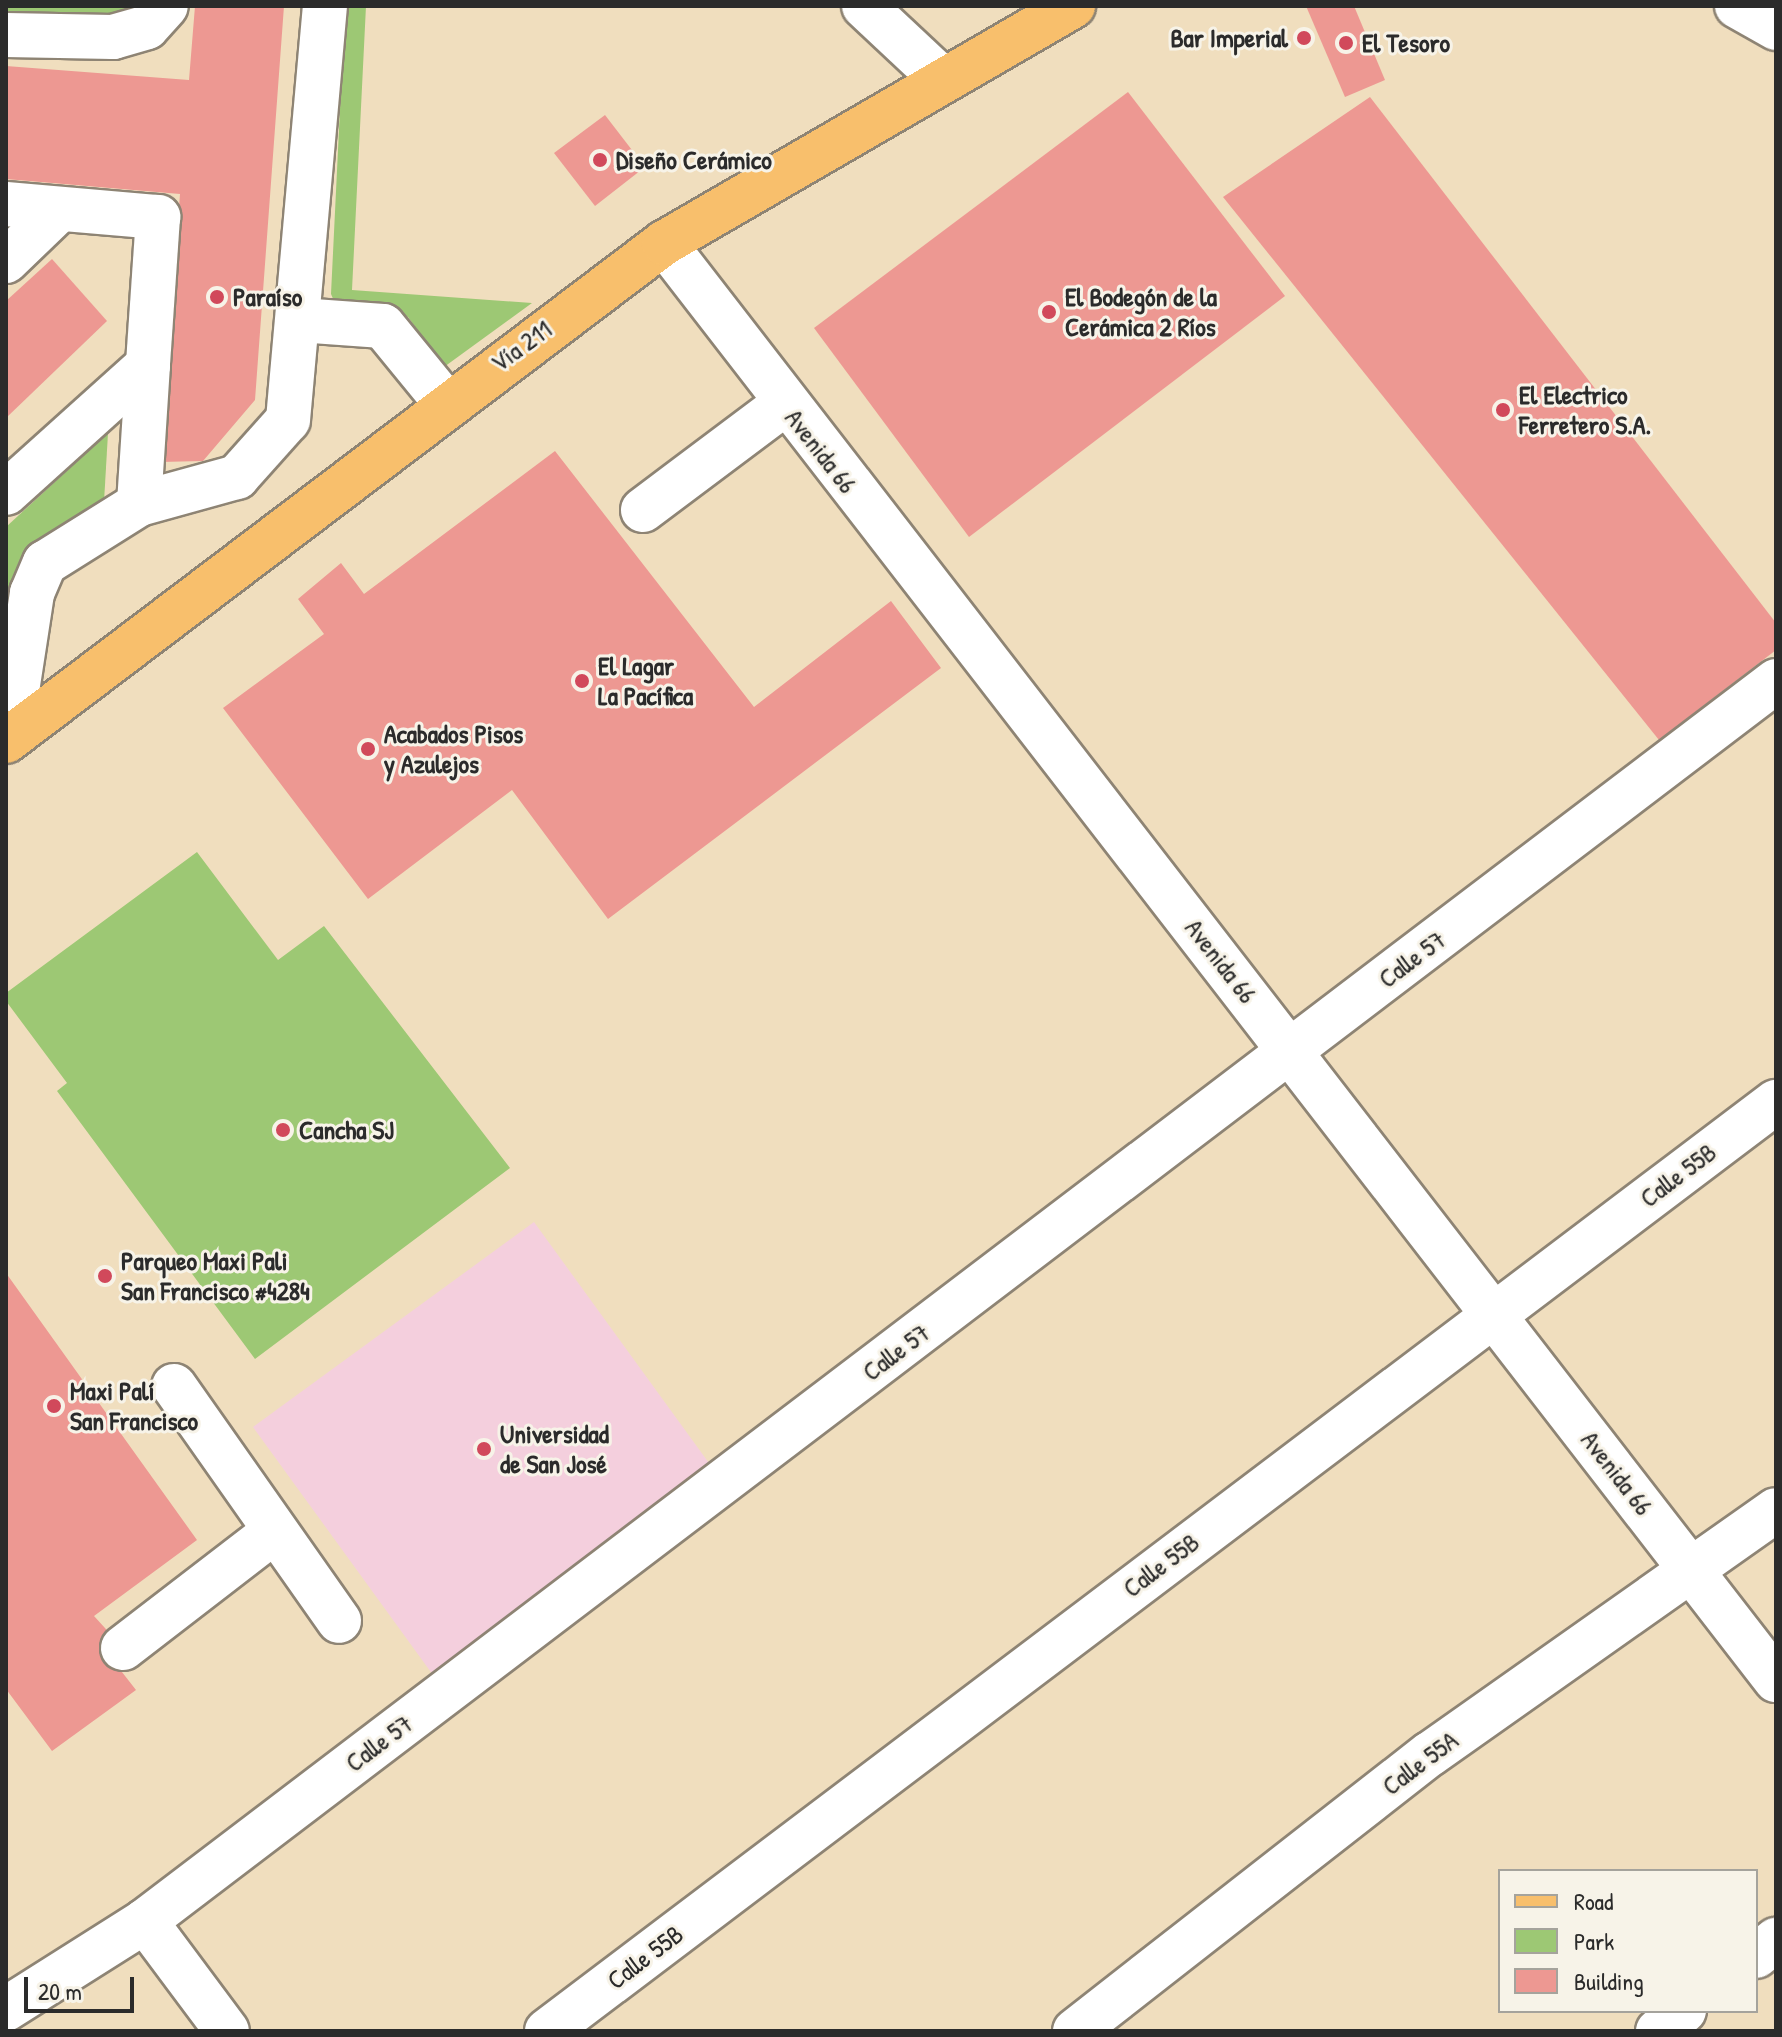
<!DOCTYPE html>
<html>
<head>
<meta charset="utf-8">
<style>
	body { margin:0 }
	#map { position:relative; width:1782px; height:2037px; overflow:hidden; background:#f0debe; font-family:"Patrick Hand",sans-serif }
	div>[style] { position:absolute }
	.built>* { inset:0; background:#f4cfdd }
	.green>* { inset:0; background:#9dc874 }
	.building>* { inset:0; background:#ed9892 }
	.roads { filter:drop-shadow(2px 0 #8e8474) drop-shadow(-2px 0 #8e8474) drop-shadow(0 2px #8e8474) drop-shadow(0 -2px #8e8474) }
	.minor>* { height:44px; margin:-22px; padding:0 22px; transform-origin:22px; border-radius:22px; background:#fff }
	.major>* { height:44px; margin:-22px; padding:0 22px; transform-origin:22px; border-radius:22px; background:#f8bf6c }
	.dots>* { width:22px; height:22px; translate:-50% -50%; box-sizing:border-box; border:4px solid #f7f3e8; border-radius:50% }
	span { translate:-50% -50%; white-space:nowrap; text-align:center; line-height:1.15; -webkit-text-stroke:6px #f7f3e8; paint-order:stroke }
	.poi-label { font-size:26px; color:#2b2b2b; font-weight:700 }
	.right { translate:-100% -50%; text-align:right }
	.left { translate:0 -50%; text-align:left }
	.street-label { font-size:26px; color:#2b2b2b }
	.frame { position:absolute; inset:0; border:8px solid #2b2b2b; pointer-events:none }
	.legend { position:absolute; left:1498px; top:1869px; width:260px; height:144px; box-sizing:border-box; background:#f7f3e8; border:2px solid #a5a39c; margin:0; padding:10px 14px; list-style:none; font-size:24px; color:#2b2b2b }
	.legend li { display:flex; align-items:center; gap:16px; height:40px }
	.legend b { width:40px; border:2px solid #a5a39c }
	.scale { position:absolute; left:24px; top:1977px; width:110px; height:36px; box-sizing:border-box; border:4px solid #2b2b2b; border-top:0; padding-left:10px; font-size:24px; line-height:28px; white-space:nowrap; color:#2b2b2b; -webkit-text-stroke:6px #f7f3e8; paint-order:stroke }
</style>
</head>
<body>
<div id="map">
	<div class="built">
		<div style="clip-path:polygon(534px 1222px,714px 1470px,433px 1675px,253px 1427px)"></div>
	</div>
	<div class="green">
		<div style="clip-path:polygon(6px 6px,142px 6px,126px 18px,6px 23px)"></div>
		<div style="clip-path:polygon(345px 6px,366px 6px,352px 290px,532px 303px,444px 367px,408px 317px,334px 301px,331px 294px)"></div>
		<div style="clip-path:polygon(108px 433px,104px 502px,6px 647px,6px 527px)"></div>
		<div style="clip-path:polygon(197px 852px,278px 960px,324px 926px,510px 1168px,255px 1359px,57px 1091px,67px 1083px,6px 1001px,6px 993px)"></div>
	</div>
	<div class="building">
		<div style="clip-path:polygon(195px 6px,284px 6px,255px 400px,203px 461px,160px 462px,180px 194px,6px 179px,6px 66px,189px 80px)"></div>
		<div style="clip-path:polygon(1306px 6px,1354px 6px,1385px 80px,1345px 97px)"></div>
		<div style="clip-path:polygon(1128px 92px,1285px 296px,969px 537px,814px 328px)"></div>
		<div style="clip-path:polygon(1370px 97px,1776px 623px,1776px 650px,1659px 740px,1223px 197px)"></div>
		<div style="clip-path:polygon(605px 115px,645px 167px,595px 206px,554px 153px)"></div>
		<div style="clip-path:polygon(52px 259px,107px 321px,6px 418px,6px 301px)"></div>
		<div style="clip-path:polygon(555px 451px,754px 707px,891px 601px,941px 668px,608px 919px,512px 790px,368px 899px,223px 708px,324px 634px,298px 599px,341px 563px,364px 594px)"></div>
		<div style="clip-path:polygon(6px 1273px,197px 1540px,94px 1616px,115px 1639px,104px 1649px,136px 1690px,52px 1751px,6px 1689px)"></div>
	</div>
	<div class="roads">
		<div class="minor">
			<div style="left:864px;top:6px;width:108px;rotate:43.1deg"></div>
			<div style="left:1737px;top:6px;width:45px;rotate:29.4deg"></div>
			<div style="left:6px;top:35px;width:107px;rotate:1.1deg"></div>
			<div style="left:113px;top:37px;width:35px;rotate:-16deg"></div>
			<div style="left:147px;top:27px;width:28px;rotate:-48deg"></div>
			<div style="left:6px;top:204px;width:153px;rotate:4.9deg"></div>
			<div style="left:158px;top:217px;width:148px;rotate:93.9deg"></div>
			<div style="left:148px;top:365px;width:191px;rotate:138deg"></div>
			<div style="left:664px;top:243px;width:1817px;rotate:52.27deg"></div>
			<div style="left:6px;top:261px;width:75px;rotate:-43.9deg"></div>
			<div style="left:299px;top:320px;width:84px;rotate:4.1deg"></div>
			<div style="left:383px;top:326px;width:98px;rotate:50.8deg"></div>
			<div style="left:139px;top:504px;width:139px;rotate:-86.3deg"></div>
			<div style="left:643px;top:510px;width:176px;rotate:-36.9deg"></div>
			<div style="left:10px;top:737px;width:146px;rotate:-81.3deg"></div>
			<div style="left:32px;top:593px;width:33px;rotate:-67deg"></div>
			<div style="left:45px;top:563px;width:111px;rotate:-32.1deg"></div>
			<div style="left:139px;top:504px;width:102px;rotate:-15.4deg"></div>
			<div style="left:237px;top:477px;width:76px;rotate:-48.2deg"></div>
			<div style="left:288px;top:420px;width:416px;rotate:-84.9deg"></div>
			<div style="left:174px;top:1386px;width:287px;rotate:54.9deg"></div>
			<div style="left:123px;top:1648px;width:187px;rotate:-37.6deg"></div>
			<div style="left:145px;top:1921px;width:137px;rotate:53.3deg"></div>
			<div style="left:1756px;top:1956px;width:26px;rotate:-39deg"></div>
			<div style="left:6px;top:2009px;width:165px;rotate:-32.3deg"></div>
			<div style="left:145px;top:1921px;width:2049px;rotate:-37.24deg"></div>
			<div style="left:547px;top:2031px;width:1541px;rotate:-37.09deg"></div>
			<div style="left:1075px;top:2031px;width:450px;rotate:-38deg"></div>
			<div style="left:1430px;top:1754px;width:423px;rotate:-35.2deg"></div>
			<div style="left:1658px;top:2031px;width:33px;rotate:-38deg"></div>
		</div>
		<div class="major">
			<div style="left:6px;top:741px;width:825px;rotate:-37.12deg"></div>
			<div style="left:664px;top:243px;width:473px;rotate:-30.1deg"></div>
		</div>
	</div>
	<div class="dots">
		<div style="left:1304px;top:38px;background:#d1495b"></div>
		<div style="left:1346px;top:43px;background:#d1495b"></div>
		<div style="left:600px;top:160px;background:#d1495b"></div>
		<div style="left:217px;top:297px;background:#d1495b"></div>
		<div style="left:1049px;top:312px;background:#d1495b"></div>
		<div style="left:1503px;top:410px;background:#d1495b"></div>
		<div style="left:582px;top:681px;background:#d1495b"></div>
		<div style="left:368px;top:749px;background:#d1495b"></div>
		<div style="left:283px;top:1130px;background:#d1495b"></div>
		<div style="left:105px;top:1276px;background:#d1495b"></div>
		<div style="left:54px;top:1406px;background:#d1495b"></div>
		<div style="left:484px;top:1449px;background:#d1495b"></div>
	</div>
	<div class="poi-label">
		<span class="right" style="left:1288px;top:38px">Bar Imperial</span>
		<span class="left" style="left:1362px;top:43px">El Tesoro</span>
		<span class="left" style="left:616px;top:160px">Diseño Cerámico</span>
		<span class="left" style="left:233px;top:297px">Paraíso</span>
		<span class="left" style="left:1065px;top:312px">El Bodegón de la<br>Cerámica 2 Ríos</span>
		<span class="left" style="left:1519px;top:410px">El Electrico<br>Ferretero S.A.</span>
		<span class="left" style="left:598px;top:681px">El Lagar<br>La Pacífica</span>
		<span class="left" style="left:384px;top:749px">Acabados Pisos<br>y Azulejos</span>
		<span class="left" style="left:299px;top:1130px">Cancha SJ</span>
		<span class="left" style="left:121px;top:1276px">Parqueo Maxi Pali<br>San Francisco #4284</span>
		<span class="left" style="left:70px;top:1406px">Maxi Palí<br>San Francisco</span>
		<span class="left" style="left:500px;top:1449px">Universidad<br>de San José</span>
	</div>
	<div class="street-label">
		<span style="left:521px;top:346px;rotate:-36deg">Vía 211</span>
		<span style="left:821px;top:451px;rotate:52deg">Avenida 66</span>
		<span style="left:1412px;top:959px;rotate:-37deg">Calle 57</span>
		<span style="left:1221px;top:961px;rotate:52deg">Avenida 66</span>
		<span style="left:1678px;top:1175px;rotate:-37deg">Calle 55B</span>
		<span style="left:896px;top:1352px;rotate:-37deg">Calle 57</span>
		<span style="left:1617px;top:1473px;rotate:52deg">Avenida 66</span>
		<span style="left:1161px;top:1565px;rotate:-37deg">Calle 55B</span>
		<span style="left:379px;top:1743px;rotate:-37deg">Calle 57</span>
		<span style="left:1420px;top:1763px;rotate:-37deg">Calle 55A</span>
		<span style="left:645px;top:1957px;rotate:-37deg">Calle 55B</span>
	</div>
	<div class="frame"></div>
	<ul class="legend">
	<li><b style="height:10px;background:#f8bf6c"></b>Road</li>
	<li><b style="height:22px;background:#9dc874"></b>Park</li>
	<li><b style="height:22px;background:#ed9892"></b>Building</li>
	</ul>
	<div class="scale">20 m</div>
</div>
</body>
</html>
